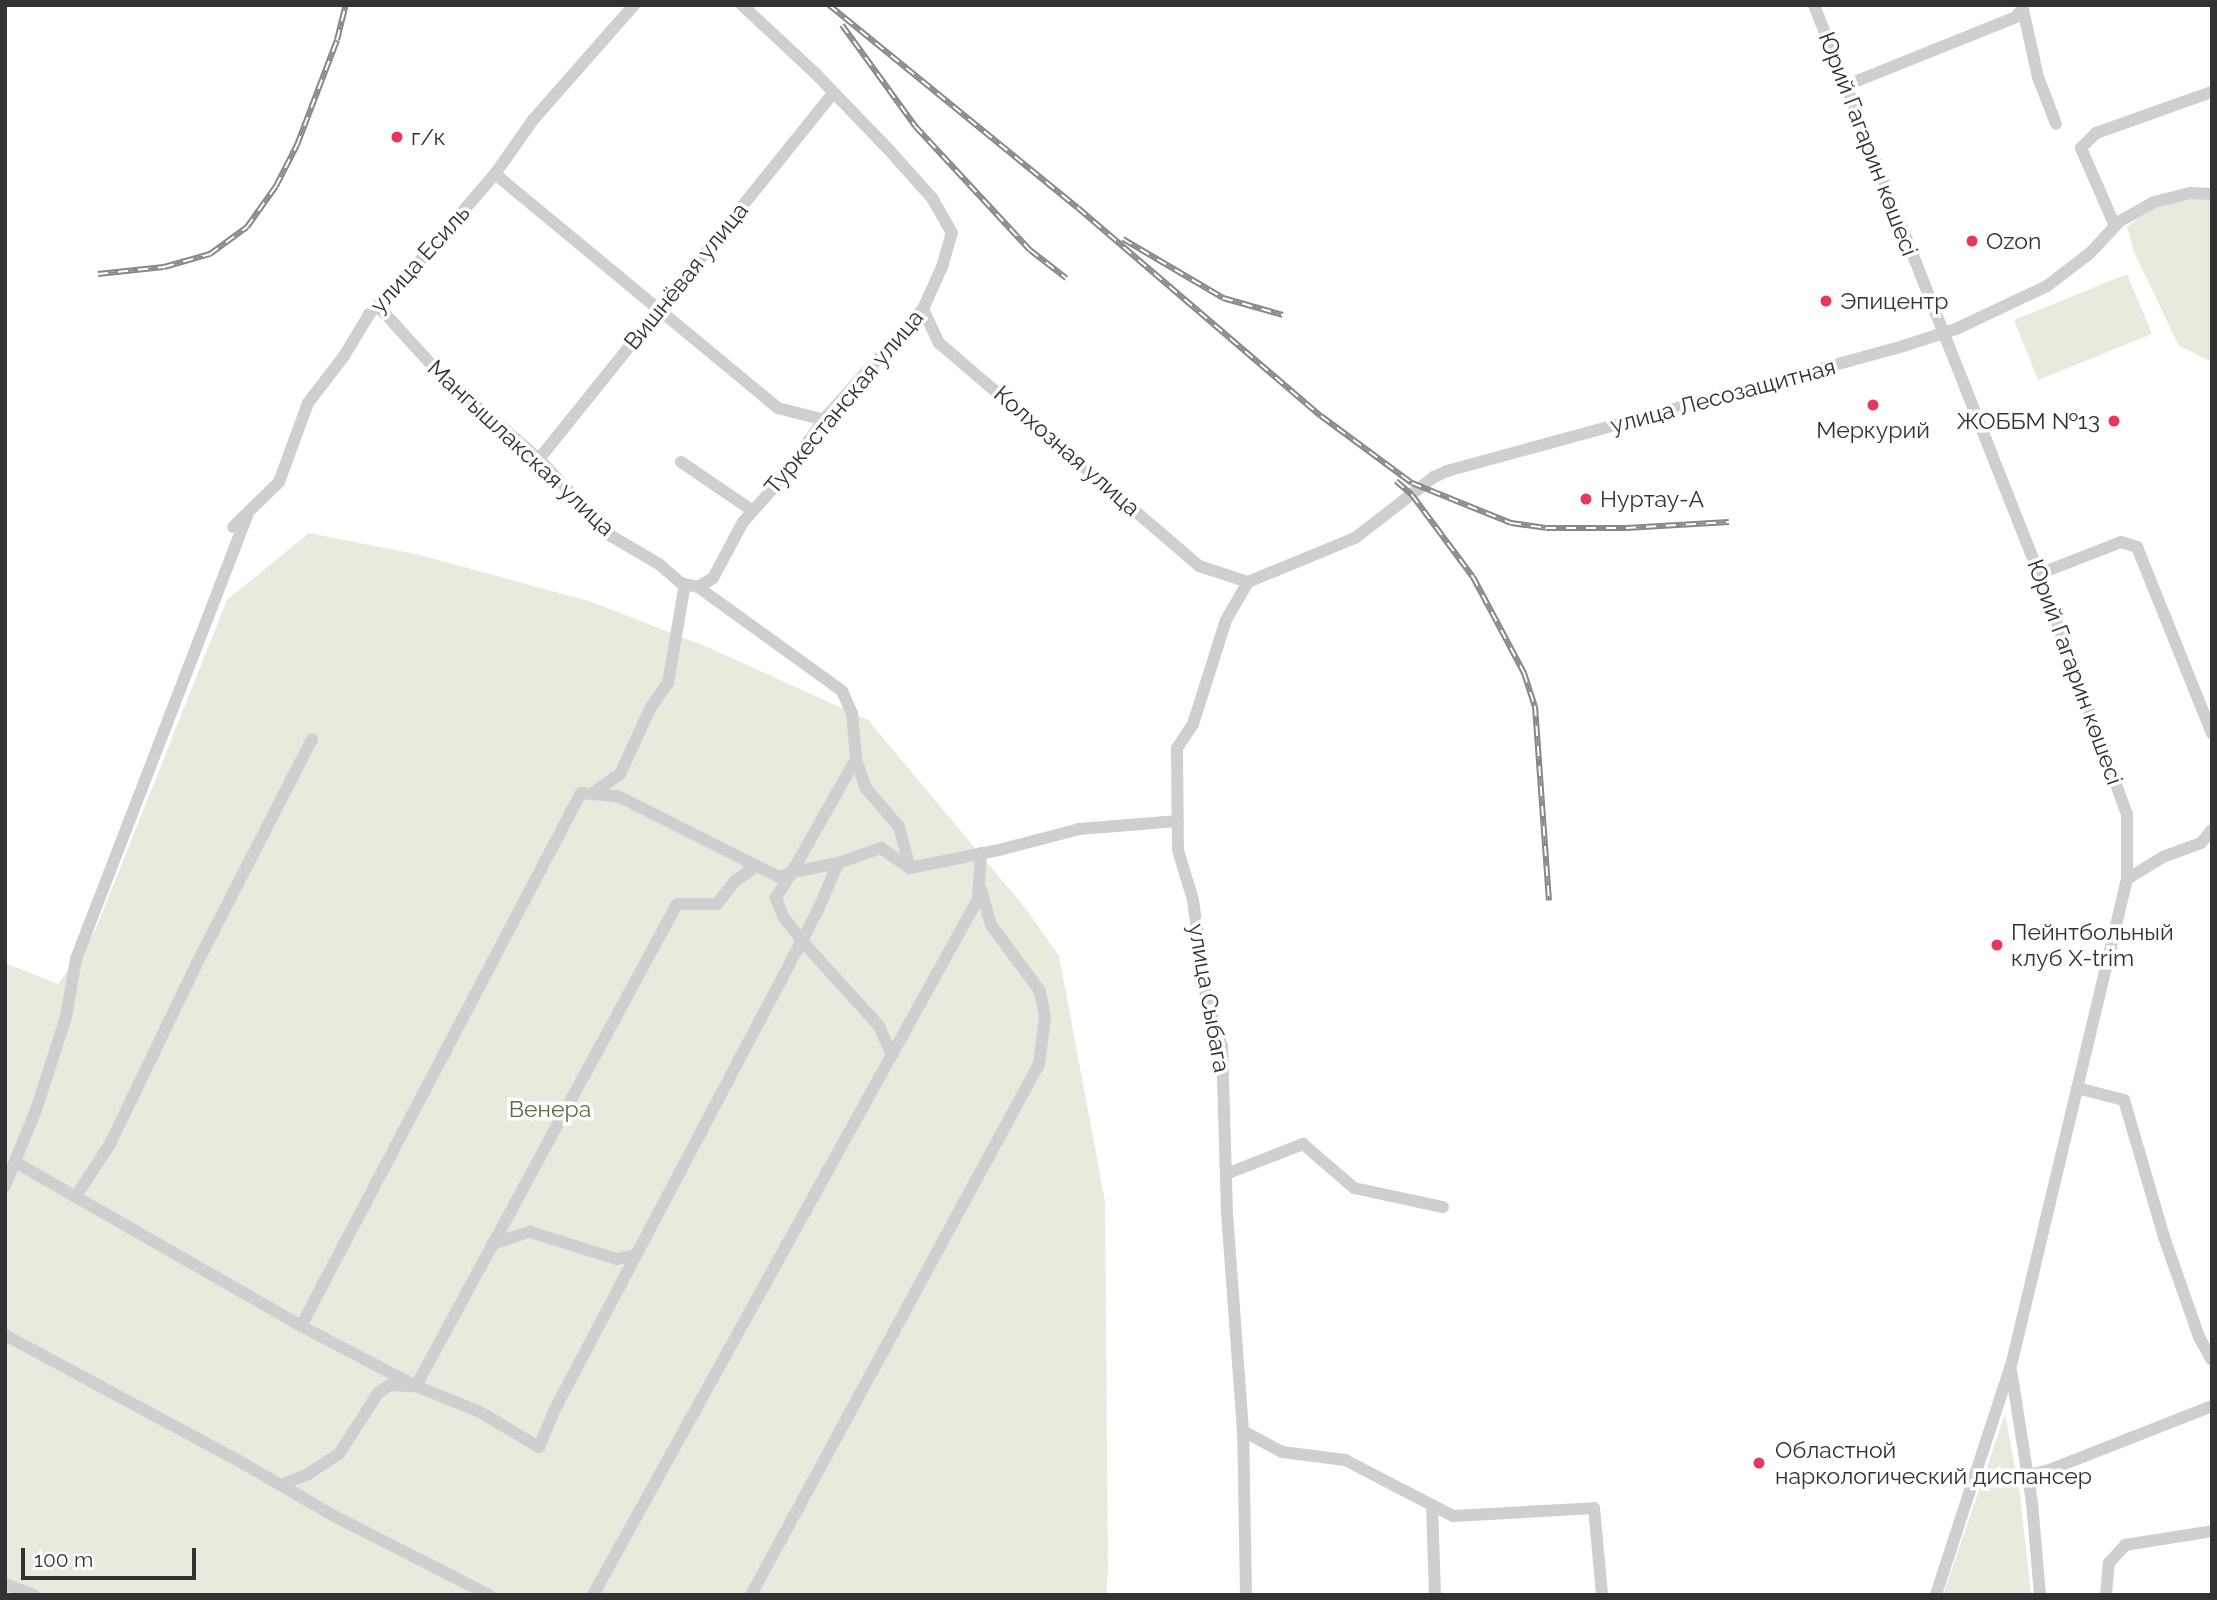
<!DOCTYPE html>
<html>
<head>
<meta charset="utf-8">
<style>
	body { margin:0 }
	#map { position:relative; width:2217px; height:1600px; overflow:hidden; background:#fff; font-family:Raleway,sans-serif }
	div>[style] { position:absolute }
	.green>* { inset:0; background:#e7ebde }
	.minor>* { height:12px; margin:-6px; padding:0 6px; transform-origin:6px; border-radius:6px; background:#cfcfcf }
	.rail>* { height:6px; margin-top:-3px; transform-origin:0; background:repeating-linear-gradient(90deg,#fff 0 10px,#878787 0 20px); box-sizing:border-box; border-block:2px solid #878787 }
	.dots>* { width:19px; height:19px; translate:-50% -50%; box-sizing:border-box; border:4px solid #fff; border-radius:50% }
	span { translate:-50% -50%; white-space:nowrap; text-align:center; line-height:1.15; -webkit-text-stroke:7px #fff; paint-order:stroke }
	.poi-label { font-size:23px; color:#323232 }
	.left { translate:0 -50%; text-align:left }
	.right { translate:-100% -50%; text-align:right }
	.street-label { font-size:23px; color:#323232 }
	.park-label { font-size:23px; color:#5c6f3e }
	.frame { position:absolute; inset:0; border:7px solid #323232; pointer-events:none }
	.scale { position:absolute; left:21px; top:1548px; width:175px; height:32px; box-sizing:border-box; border:4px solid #323232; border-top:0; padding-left:9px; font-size:21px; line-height:24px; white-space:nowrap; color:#323232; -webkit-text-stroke:5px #fff; paint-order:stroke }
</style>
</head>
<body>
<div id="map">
	<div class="green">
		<div style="clip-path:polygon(2187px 199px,2212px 199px,2212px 362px,2179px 346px,2134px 252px,2127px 227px,2148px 210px)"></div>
		<div style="clip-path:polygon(2127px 274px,2152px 334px,2038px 380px,2014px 320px)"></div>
		<div style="clip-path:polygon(309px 533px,420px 555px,592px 602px,712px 649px,868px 720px,1026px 909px,1059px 956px,1105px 1201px,1108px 1569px,1106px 1595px,5px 1595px,5px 963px,58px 984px,95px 931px,227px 600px)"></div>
		<div style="clip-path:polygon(2005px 1414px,2020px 1494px,2031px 1595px,1943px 1595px)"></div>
	</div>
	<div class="minor">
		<div style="left:1814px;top:5px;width:612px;rotate:68.42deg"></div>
		<div style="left:2039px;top:574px;width:256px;rotate:69.9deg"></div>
		<div style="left:2127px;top:814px;width:65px;rotate:90deg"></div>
		<div style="left:2127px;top:879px;width:500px;rotate:103.4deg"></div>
		<div style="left:2011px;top:1365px;width:242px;rotate:108.1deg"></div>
		<div style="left:2022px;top:5px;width:74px;rotate:77.5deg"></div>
		<div style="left:2038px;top:77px;width:50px;rotate:69deg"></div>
		<div style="left:1847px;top:85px;width:182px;rotate:-21.9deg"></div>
		<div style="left:2016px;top:17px;width:11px;rotate:-52deg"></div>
		<div style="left:495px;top:174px;width:367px;rotate:39.6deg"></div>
		<div style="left:778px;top:408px;width:49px;rotate:14.3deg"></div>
		<div style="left:2115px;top:226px;width:85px;rotate:-113.6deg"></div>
		<div style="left:2081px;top:148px;width:21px;rotate:-45deg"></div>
		<div style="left:2096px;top:133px;width:123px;rotate:-19.5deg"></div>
		<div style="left:378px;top:306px;width:93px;rotate:47.6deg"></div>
		<div style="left:441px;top:375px;width:129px;rotate:40.6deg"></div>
		<div style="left:539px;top:459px;width:105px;rotate:46.9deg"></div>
		<div style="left:611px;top:536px;width:56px;rotate:30.3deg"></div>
		<div style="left:659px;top:564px;width:29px;rotate:41deg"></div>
		<div style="left:681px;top:583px;width:17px;rotate:13deg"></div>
		<div style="left:698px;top:587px;width:17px;rotate:-31deg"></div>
		<div style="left:713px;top:578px;width:64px;rotate:-61.8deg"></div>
		<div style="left:743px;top:522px;width:51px;rotate:-48.2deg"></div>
		<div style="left:777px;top:484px;width:83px;rotate:-53.8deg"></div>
		<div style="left:826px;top:417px;width:145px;rotate:-48.1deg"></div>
		<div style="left:923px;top:309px;width:46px;rotate:-65.7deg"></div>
		<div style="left:942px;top:267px;width:35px;rotate:-74deg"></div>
		<div style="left:952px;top:233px;width:40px;rotate:-119.7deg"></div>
		<div style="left:932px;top:198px;width:63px;rotate:-131.8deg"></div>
		<div style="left:890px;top:151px;width:107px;rotate:-133.9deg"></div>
		<div style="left:816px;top:74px;width:101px;rotate:-137deg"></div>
		<div style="left:923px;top:309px;width:38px;rotate:65deg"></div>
		<div style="left:939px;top:343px;width:343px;rotate:40.6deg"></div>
		<div style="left:1199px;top:566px;width:52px;rotate:18.1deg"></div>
		<div style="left:1248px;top:582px;width:116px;rotate:-22.4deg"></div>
		<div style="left:1355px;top:538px;width:100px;rotate:-37.7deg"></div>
		<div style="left:1434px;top:477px;width:14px;rotate:-25deg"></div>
		<div style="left:1447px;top:471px;width:463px;rotate:-15.3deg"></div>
		<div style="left:1894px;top:349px;width:65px;rotate:-17.9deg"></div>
		<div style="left:1956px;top:329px;width:101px;rotate:-25.3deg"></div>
		<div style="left:2047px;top:286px;width:54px;rotate:-37.5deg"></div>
		<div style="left:2090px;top:253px;width:44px;rotate:-46.8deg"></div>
		<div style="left:2120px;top:221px;width:39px;rotate:-29deg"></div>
		<div style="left:2154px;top:202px;width:38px;rotate:-14deg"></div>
		<div style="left:2191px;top:193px;width:21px;rotate:3deg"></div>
		<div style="left:539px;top:459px;width:469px;rotate:-51.2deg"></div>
		<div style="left:681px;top:462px;width:87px;rotate:34.2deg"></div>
		<div style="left:233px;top:527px;width:64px;rotate:-44.4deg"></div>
		<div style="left:279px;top:482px;width:84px;rotate:-69.8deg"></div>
		<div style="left:308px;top:403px;width:59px;rotate:-52.5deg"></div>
		<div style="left:344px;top:356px;width:50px;rotate:-58.8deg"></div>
		<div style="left:370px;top:313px;width:35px;rotate:-43deg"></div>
		<div style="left:396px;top:289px;width:152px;rotate:-49.3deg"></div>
		<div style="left:495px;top:174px;width:66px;rotate:-54.9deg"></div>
		<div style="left:533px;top:120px;width:153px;rotate:-48.7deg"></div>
		<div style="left:2039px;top:574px;width:88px;rotate:-21.3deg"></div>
		<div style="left:2121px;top:542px;width:17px;rotate:17deg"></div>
		<div style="left:2137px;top:547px;width:201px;rotate:68.1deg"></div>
		<div style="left:698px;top:587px;width:178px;rotate:35.8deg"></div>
		<div style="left:842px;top:691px;width:24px;rotate:66deg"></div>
		<div style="left:852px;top:713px;width:46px;rotate:85deg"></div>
		<div style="left:856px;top:759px;width:29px;rotate:72deg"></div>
		<div style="left:865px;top:787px;width:52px;rotate:49.6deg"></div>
		<div style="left:899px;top:827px;width:42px;rotate:75deg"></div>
		<div style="left:594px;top:792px;width:32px;rotate:-35deg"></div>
		<div style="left:620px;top:774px;width:74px;rotate:-65.2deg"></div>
		<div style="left:651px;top:707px;width:29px;rotate:-55deg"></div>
		<div style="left:668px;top:683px;width:100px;rotate:-80.3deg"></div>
		<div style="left:838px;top:863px;width:47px;rotate:168.9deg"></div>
		<div style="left:792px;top:872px;width:31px;rotate:122deg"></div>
		<div style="left:776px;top:898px;width:19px;rotate:69deg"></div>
		<div style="left:783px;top:916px;width:31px;rotate:53deg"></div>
		<div style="left:802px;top:941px;width:115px;rotate:47.8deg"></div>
		<div style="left:879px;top:1026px;width:32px;rotate:66deg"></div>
		<div style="left:2127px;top:879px;width:42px;rotate:-31.4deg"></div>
		<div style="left:2163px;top:857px;width:40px;rotate:-20.2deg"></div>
		<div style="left:2201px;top:843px;width:17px;rotate:-50deg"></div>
		<div style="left:2077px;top:1088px;width:49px;rotate:14.3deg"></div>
		<div style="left:2124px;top:1100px;width:143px;rotate:73.7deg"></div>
		<div style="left:2164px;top:1237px;width:106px;rotate:70.7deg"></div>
		<div style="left:2199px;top:1337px;width:26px;rotate:61deg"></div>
		<div style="left:15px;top:1162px;width:330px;rotate:29.8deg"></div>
		<div style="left:301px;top:1326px;width:130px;rotate:27.6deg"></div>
		<div style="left:416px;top:1386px;width:69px;rotate:22.1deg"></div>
		<div style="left:480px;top:1412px;width:69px;rotate:30.7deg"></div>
		<div style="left:539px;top:1447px;width:41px;rotate:-67.2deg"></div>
		<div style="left:555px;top:1409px;width:564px;rotate:-62.21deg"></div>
		<div style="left:818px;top:910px;width:51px;rotate:-66.9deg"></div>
		<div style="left:838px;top:863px;width:46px;rotate:-19.2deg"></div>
		<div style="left:881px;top:848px;width:35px;rotate:35deg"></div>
		<div style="left:910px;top:868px;width:95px;rotate:-11.5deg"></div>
		<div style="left:1003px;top:849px;width:79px;rotate:-14.7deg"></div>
		<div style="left:1079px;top:829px;width:99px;rotate:-4.6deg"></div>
		<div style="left:1226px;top:1174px;width:83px;rotate:-21.3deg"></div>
		<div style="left:1303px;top:1144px;width:67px;rotate:40.8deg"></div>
		<div style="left:1354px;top:1188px;width:91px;rotate:12.1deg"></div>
		<div style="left:5px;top:1186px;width:82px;rotate:-67.8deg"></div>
		<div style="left:36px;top:1110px;width:98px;rotate:-72.1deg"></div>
		<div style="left:66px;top:1017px;width:59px;rotate:-80.2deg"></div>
		<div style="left:76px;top:959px;width:477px;rotate:-68.9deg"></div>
		<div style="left:76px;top:1196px;width:62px;rotate:-56.8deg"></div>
		<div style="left:110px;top:1144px;width:196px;rotate:-64.3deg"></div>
		<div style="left:195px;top:967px;width:256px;rotate:-62.8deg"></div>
		<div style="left:492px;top:1244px;width:40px;rotate:-18deg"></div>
		<div style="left:530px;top:1232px;width:91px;rotate:17.2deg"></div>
		<div style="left:617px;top:1259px;width:19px;rotate:-12deg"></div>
		<div style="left:301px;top:1326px;width:602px;rotate:-62.29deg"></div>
		<div style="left:581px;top:793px;width:37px;rotate:5deg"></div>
		<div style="left:618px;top:796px;width:180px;rotate:26.7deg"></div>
		<div style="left:779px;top:877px;width:14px;rotate:-21deg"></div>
		<div style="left:792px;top:872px;width:130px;rotate:-60.5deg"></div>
		<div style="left:5px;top:1335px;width:266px;rotate:28.3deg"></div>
		<div style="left:239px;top:1461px;width:112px;rotate:30deg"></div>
		<div style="left:336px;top:1517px;width:172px;rotate:27deg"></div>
		<div style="left:2011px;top:1370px;width:135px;rotate:81deg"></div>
		<div style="left:2032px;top:1503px;width:92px;rotate:85deg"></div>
		<div style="left:416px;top:1386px;width:548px;rotate:-61.56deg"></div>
		<div style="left:677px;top:904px;width:40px"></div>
		<div style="left:717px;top:904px;width:29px;rotate:-52deg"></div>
		<div style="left:735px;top:881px;width:24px;rotate:-35deg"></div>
		<div style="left:1243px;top:1431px;width:44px;rotate:28.3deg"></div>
		<div style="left:1282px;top:1452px;width:64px;rotate:7.2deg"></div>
		<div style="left:1345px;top:1460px;width:122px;rotate:27.4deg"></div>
		<div style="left:1453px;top:1516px;width:141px;rotate:-3.2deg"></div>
		<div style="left:1594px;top:1508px;width:87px;rotate:84.7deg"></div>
		<div style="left:2028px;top:1475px;width:22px;rotate:-13deg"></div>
		<div style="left:2049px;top:1470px;width:175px;rotate:-21.4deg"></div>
		<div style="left:280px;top:1485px;width:30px;rotate:-21deg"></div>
		<div style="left:308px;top:1474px;width:37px;rotate:-33deg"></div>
		<div style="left:339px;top:1454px;width:72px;rotate:-57.4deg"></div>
		<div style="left:378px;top:1393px;width:14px;rotate:-34deg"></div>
		<div style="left:390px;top:1385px;width:22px;rotate:3deg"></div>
		<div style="left:1432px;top:1505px;width:90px;rotate:88.1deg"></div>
		<div style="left:5px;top:1584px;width:31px;rotate:21deg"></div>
		<div style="left:593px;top:1595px;width:795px;rotate:-61.05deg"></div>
		<div style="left:978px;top:899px;width:46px;rotate:-86.3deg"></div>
		<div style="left:751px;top:1595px;width:604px;rotate:-61.53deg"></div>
		<div style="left:1039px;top:1064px;width:47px;rotate:-82.7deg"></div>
		<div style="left:1045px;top:1017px;width:26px;rotate:-101deg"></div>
		<div style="left:1040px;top:991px;width:82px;rotate:-126.6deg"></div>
		<div style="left:991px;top:925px;width:37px;rotate:-106deg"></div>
		<div style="left:1246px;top:1595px;width:164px;rotate:-91deg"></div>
		<div style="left:1243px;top:1431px;width:219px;rotate:-94.2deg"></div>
		<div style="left:1227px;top:1213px;width:166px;rotate:-91.7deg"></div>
		<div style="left:1222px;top:1047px;width:53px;rotate:-107.4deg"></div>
		<div style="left:1206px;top:996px;width:97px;rotate:-97.7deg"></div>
		<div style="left:1193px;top:900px;width:52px;rotate:-106.7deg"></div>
		<div style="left:1178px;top:850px;width:102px;rotate:-90.6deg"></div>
		<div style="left:1177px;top:748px;width:29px;rotate:-56deg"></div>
		<div style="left:1193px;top:724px;width:109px;rotate:-72.4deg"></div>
		<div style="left:1226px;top:620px;width:44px;rotate:-59.9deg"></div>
		<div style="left:2106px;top:1595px;width:32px;rotate:-85deg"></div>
		<div style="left:2109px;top:1563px;width:24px;rotate:-48deg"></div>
		<div style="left:2125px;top:1545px;width:88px;rotate:-9.1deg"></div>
	</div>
	<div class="rail">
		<div style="left:829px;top:5px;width:321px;rotate:39.2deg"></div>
		<div style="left:1078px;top:208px;width:320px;rotate:40.6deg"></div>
		<div style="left:1321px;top:416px;width:113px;rotate:36.4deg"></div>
		<div style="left:1412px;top:483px;width:107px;rotate:22deg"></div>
		<div style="left:1511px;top:523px;width:35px;rotate:8deg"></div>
		<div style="left:1546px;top:528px;width:80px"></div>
		<div style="left:1626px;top:528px;width:103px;rotate:-3.3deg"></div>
		<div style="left:842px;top:25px;width:125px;rotate:54.1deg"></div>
		<div style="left:915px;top:126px;width:169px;rotate:47.2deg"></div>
		<div style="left:1030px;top:250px;width:46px;rotate:37.9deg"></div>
		<div style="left:1123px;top:239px;width:116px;rotate:30.5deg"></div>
		<div style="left:1223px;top:298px;width:62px;rotate:15.8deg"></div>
		<div style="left:98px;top:274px;width:66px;rotate:-6.1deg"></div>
		<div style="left:164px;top:267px;width:48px;rotate:-15.8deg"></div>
		<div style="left:210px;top:254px;width:46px;rotate:-36.1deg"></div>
		<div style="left:247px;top:227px;width:50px;rotate:-54.7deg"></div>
		<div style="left:276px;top:186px;width:46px;rotate:-62.9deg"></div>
		<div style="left:297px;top:145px;width:112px;rotate:-69.1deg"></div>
		<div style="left:337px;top:40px;width:36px;rotate:-76deg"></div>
		<div style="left:1396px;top:481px;width:21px;rotate:41deg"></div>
		<div style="left:1412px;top:495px;width:102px;rotate:53.4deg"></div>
		<div style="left:1473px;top:577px;width:109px;rotate:62deg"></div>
		<div style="left:1524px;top:673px;width:35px;rotate:72deg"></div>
		<div style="left:1535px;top:706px;width:195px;rotate:85.9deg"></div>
	</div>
	<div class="dots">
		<div style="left:397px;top:137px;background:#e6375c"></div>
		<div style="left:1972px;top:241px;background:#e6375c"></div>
		<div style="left:1826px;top:301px;background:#e6375c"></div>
		<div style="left:1873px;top:405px;background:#e6375c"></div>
		<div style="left:2114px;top:421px;background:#e6375c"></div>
		<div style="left:1586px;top:499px;background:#e6375c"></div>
		<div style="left:1997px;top:945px;background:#e6375c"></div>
		<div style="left:1759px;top:1463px;background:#e6375c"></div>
	</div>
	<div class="poi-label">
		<span class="left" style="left:411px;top:137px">г/к</span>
		<span class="left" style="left:1986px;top:241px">Ozon</span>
		<span class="left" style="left:1840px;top:301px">Эпицентр</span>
		<span class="right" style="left:2100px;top:421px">ЖОББМ №13</span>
		<span style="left:1873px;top:430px">Меркурий</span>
		<span class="left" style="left:1600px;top:499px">Нуртау-А</span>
		<span class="left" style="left:2011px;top:945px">Пейнтбольный<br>клуб X-trim</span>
		<span class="left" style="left:1775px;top:1463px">Областной<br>наркологический диспансер</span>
	</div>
	<div class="street-label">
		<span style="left:1868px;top:144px;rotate:69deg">Юрий Гагарин көшесі</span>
		<span style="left:420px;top:259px;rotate:-48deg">улица Есиль</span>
		<span style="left:686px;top:276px;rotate:-51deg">Вишнёвая улица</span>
		<span style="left:1723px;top:396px;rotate:-15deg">улица Лесозащитная</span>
		<span style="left:844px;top:402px;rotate:-50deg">Туркестанская улица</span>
		<span style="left:521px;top:448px;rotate:43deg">Мангышлакская улица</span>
		<span style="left:1067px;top:451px;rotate:41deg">Колхозная улица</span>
		<span style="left:2075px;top:672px;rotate:70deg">Юрий Гагарин көшесі</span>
		<span style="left:1209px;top:998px;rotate:80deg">улица Сыбага</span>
	</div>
	<div class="park-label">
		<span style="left:550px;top:1109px">Венера</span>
	</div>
	<div class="frame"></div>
	<div class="scale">100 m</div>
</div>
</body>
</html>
